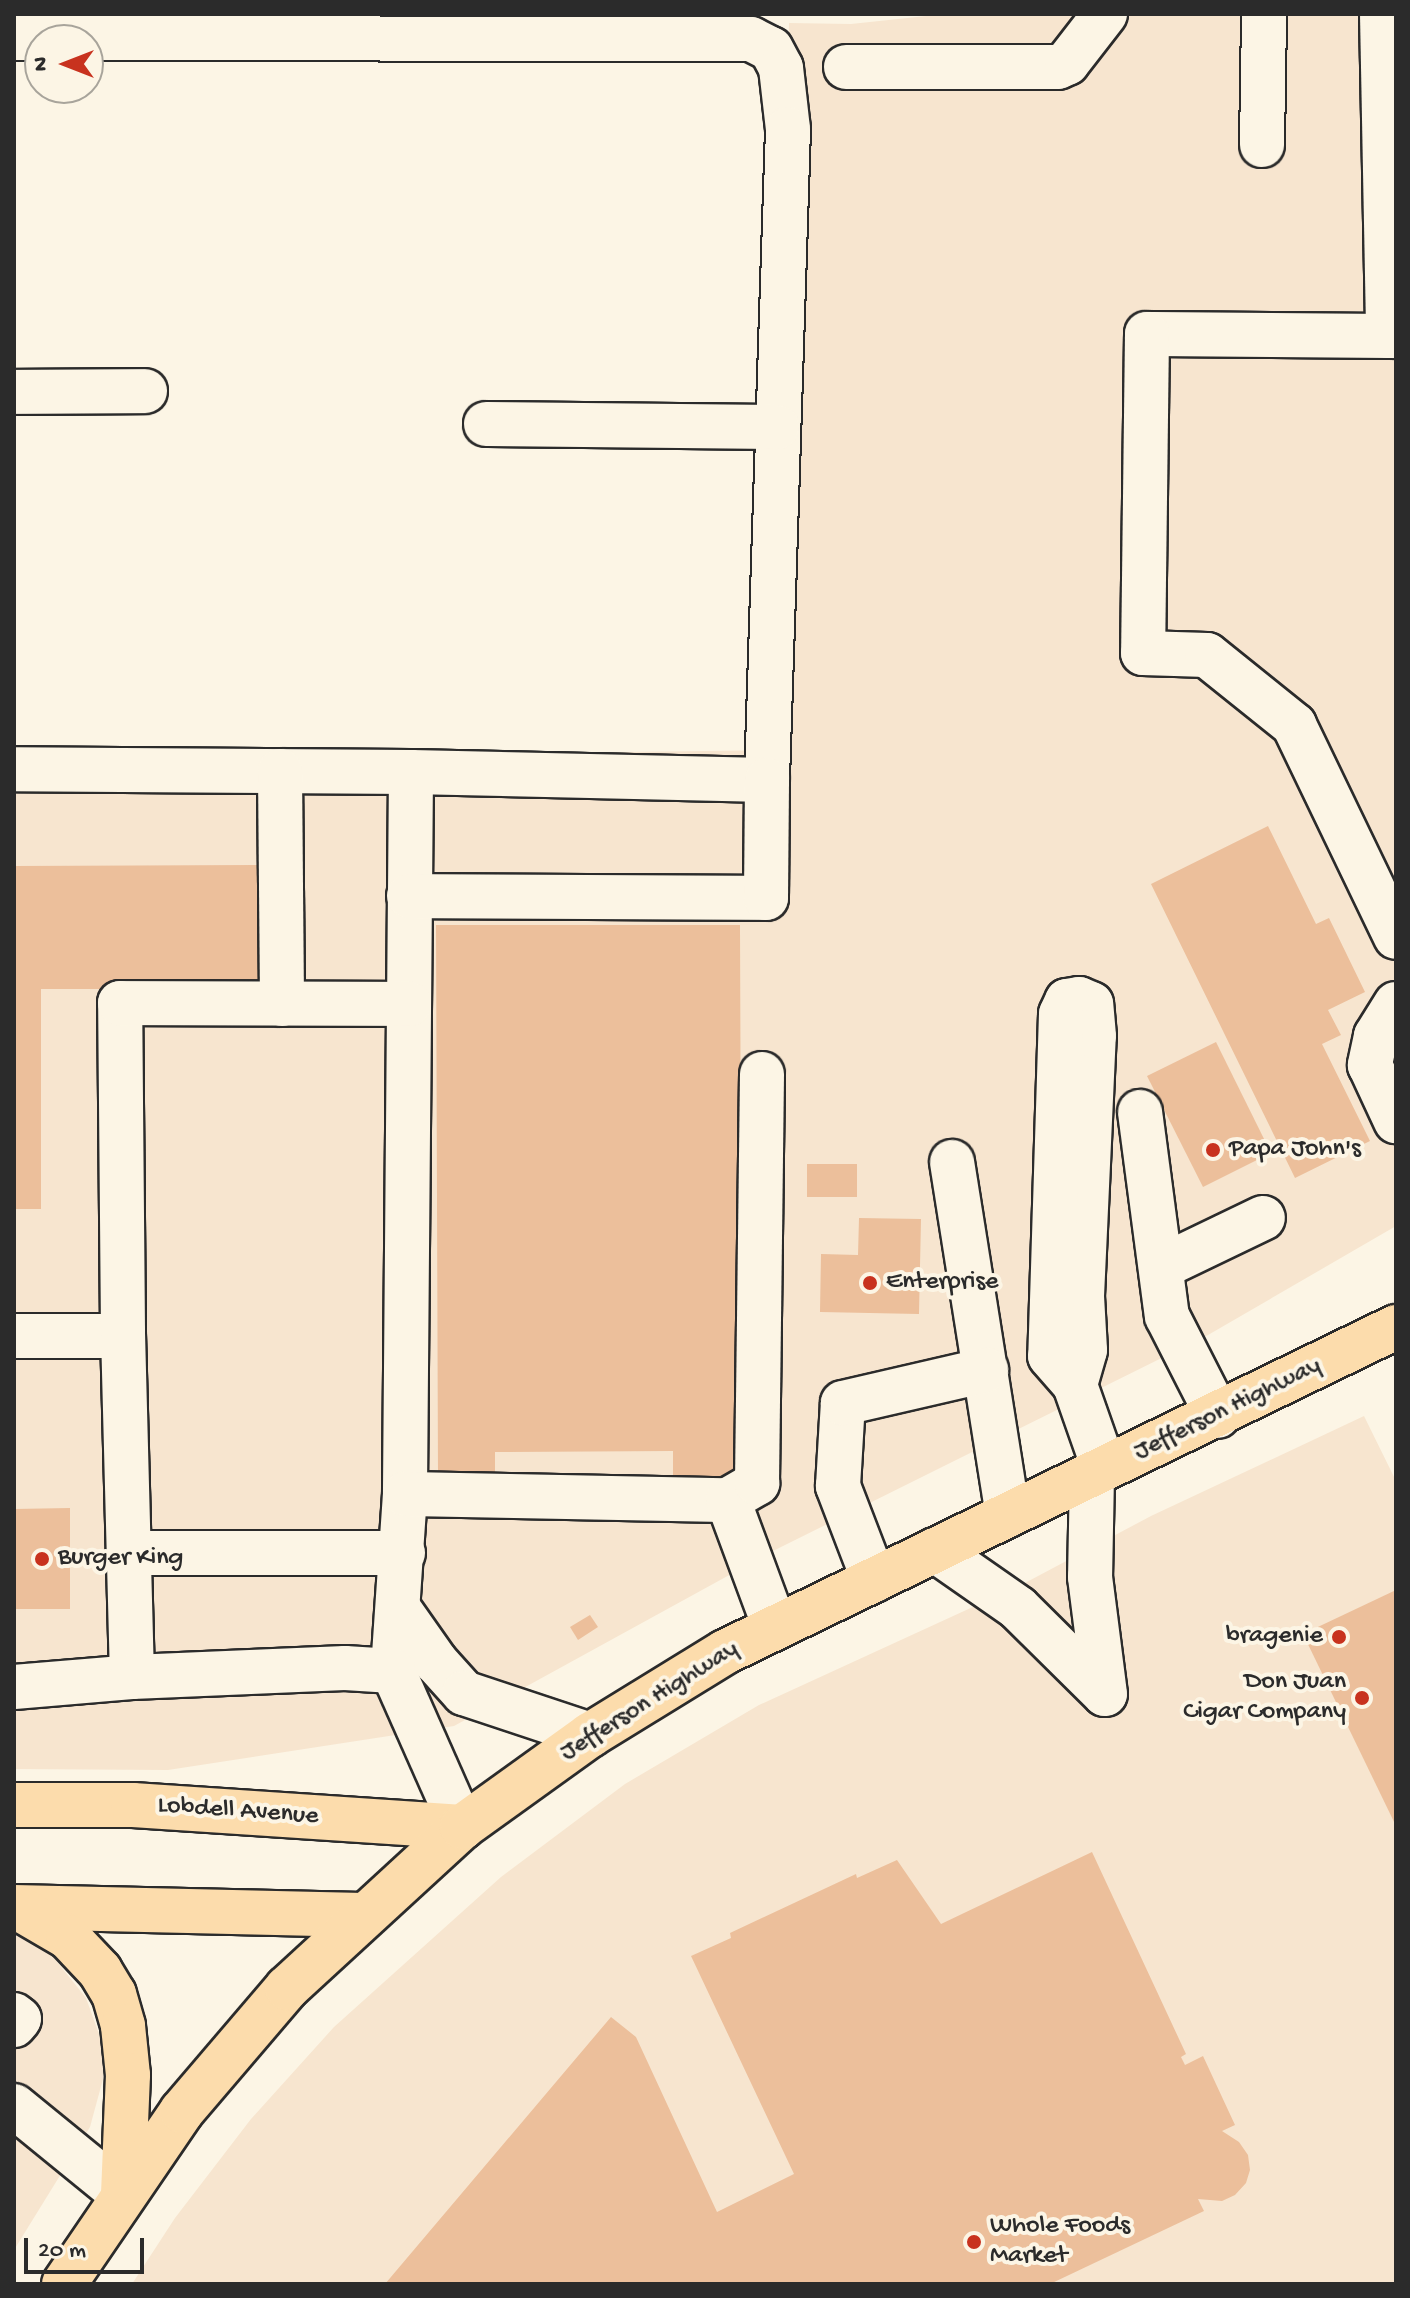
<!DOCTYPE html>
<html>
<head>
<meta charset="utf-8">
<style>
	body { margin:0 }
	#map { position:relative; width:1410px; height:2298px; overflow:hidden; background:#fcf5e5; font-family:"Gochi Hand",sans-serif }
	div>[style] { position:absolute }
	.built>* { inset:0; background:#f7e5cf }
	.building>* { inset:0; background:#ecbf9b }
	.roads { filter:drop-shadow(2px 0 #2b2b2b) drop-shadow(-2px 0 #2b2b2b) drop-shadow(0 2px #2b2b2b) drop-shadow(0 -2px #2b2b2b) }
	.minor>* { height:44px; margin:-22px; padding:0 22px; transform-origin:22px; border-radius:22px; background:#fcf5e5 }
	.major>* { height:44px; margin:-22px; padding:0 22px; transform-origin:22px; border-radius:22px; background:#fcdcac }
	.dots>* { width:22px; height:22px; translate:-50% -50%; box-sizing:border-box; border:4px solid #fcf5e5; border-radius:50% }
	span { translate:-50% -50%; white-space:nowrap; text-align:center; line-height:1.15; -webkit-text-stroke:8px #fcf5e5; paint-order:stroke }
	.poi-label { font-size:26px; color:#2b2b2b }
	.left { translate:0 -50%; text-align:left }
	.right { translate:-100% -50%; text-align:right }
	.street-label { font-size:26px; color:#2b2b2b }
	.frame { position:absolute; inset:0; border:16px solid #2b2b2b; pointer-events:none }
	.north { position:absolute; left:24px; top:24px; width:80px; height:80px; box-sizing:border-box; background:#fcf5e5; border:2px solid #a8a49b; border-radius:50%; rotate:270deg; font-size:22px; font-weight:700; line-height:32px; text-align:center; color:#2b2b2b }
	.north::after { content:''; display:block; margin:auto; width:28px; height:36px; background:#c8321e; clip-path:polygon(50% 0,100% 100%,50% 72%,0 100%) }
	.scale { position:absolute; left:24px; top:2238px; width:120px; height:36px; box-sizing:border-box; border:4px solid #2b2b2b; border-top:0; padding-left:10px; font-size:24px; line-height:28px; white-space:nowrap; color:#2b2b2b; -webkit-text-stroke:6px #fcf5e5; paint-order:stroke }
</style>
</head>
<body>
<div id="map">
	<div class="built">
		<div style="clip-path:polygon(945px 14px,1396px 14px,1396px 1226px,1208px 1335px,775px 1550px,454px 1726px,168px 1770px,14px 1769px,14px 760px,778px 750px,789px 23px,851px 24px)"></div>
		<div style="clip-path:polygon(1364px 1416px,1396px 1481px,1396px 2284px,132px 2284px,175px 2218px,251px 2119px,334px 2027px,501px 1877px,625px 1784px,759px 1705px,1023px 1584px,1151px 1516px)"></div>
		<div style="clip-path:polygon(14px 1935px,35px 1943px,54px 1958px,86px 1998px,103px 2045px,103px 2079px,90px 2127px,14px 2250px)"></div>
	</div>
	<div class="building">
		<div style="clip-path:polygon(1268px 826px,1316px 924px,1329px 918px,1365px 992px,1328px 1010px,1341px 1035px,1322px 1044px,1370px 1141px,1295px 1178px,1151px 884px)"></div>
		<div style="clip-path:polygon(263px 865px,264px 989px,41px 989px,41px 1209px,14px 1209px,14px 866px)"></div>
		<div style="clip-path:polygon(436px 925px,740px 925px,742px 1479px,673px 1479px,673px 1451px,495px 1452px,495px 1474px,438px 1474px)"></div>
		<div style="clip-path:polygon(1216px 1042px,1271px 1153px,1203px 1187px,1147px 1076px)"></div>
		<div style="clip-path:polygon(807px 1164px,857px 1164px,857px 1197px,807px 1197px)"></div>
		<div style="clip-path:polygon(859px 1218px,921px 1219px,919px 1314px,820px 1312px,821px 1254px,858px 1255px)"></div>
		<div style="clip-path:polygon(70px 1508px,70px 1609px,14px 1609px,14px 1509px)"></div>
		<div style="clip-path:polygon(1396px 1590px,1396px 1826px,1303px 1634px)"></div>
		<div style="clip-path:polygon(590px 1615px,598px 1627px,578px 1640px,570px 1627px)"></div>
		<div style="clip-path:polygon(1092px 1852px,1186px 2054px,1181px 2057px,1185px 2065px,1203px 2056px,1235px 2125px,1222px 2131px,1239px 2142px,1248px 2155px,1250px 2170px,1246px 2183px,1235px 2195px,1222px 2201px,1198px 2199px,1204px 2211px,1050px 2284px,385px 2284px,611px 2017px,636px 2037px,717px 2212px,794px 2174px,691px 1956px,731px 1938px,730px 1933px,856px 1874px,857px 1878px,897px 1860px,941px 1924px)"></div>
	</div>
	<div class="roads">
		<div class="minor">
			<div style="left:1382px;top:14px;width:322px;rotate:88.9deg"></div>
			<div style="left:14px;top:38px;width:737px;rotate:0.08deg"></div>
			<div style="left:751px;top:39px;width:22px;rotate:27deg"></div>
			<div style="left:771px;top:49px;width:21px;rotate:62deg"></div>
			<div style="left:781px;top:68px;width:61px;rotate:83.5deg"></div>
			<div style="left:788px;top:129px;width:651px;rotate:91.85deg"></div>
			<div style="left:767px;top:780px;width:356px;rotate:-178.7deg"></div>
			<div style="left:411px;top:772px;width:397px;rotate:-179.6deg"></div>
			<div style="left:846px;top:67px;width:212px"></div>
			<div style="left:1058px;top:67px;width:10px;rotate:-24deg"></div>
			<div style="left:1067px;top:63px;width:62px;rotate:-52.2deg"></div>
			<div style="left:1262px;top:145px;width:131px;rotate:-89.1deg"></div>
			<div style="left:1396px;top:336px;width:249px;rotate:-179.5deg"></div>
			<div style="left:1147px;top:334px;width:319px;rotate:90.7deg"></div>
			<div style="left:1143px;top:653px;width:64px;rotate:1.8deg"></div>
			<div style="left:1207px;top:655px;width:112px;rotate:38.8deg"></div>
			<div style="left:1294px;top:725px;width:235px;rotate:64.3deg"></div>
			<div style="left:14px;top:392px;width:131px;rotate:-0.4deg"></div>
			<div style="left:486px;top:424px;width:291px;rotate:0.6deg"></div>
			<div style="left:280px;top:771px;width:233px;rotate:89.5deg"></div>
			<div style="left:411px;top:772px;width:722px;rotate:90.48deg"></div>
			<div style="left:405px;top:1494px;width:177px;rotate:93.9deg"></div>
			<div style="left:393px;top:1671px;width:171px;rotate:66.1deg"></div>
			<div style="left:409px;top:896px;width:357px;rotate:0.3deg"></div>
			<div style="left:766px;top:898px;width:118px;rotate:-89.5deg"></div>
			<div style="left:1396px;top:1004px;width:38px;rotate:122deg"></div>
			<div style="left:1376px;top:1036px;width:30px;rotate:102deg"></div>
			<div style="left:1370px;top:1065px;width:62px;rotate:65.1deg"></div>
			<div style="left:1140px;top:1112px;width:206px;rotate:82.5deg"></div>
			<div style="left:1167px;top:1316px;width:112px;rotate:63deg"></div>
			<div style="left:952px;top:1162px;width:357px;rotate:81deg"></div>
			<div style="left:1161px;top:1267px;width:113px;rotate:-25.7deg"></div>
			<div style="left:14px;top:1336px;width:109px"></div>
			<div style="left:1075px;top:1385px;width:36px;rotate:-74deg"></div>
			<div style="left:1085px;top:1350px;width:54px;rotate:-93.2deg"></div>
			<div style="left:1082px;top:1296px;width:260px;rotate:-87.4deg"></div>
			<div style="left:1094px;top:1036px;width:32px;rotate:-95deg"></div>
			<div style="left:1091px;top:1004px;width:13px;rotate:-157deg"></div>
			<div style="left:1079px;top:999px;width:12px;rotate:171deg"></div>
			<div style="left:1067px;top:1001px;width:14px;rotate:115deg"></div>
			<div style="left:1061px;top:1014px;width:342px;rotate:91.8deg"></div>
			<div style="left:1050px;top:1356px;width:38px;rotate:49deg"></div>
			<div style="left:1075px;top:1385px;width:88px;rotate:70.7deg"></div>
			<div style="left:1092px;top:1475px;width:102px;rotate:91.1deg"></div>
			<div style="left:1090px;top:1577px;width:118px;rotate:82.7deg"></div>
			<div style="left:405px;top:1494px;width:323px;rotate:1.1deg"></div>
			<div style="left:728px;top:1500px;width:135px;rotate:69.7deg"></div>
			<div style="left:728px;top:1500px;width:34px;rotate:-30deg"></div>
			<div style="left:757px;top:1483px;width:409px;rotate:-89.3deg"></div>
			<div style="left:935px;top:1550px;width:101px;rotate:34.9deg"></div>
			<div style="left:1018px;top:1608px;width:122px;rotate:44.7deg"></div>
			<div style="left:129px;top:1553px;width:274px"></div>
			<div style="left:874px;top:1580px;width:101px;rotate:-111deg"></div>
			<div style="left:838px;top:1486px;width:83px;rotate:-86.6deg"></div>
			<div style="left:843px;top:1403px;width:147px;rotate:-13deg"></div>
			<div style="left:398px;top:1608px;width:66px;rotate:54.9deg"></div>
			<div style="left:436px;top:1662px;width:42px;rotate:47.9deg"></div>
			<div style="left:464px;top:1693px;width:133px;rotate:18.4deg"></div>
			<div style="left:132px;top:1677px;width:346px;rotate:-91.5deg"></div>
			<div style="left:123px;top:1331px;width:328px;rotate:-90.5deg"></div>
			<div style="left:120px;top:1003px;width:289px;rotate:0.2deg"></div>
			<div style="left:14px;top:1687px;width:118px;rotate:-4.8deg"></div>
			<div style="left:132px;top:1677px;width:213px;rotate:-2.4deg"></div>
			<div style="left:345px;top:1668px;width:48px;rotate:3.6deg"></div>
			<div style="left:14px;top:2015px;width:6px;rotate:39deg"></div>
			<div style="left:19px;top:2019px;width:8px;rotate:130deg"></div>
			<div style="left:14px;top:2106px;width:141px;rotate:39.2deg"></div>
		</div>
		<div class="major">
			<div style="left:14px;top:1805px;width:119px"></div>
			<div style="left:133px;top:1805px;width:330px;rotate:3.8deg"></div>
			<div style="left:14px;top:1907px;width:349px;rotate:1.3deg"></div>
			<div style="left:20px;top:1909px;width:56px;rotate:30.3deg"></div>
			<div style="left:68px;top:1937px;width:47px;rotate:46.7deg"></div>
			<div style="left:100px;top:1971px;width:27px;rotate:59deg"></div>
			<div style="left:114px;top:1994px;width:33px;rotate:74deg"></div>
			<div style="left:123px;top:2026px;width:49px;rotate:84.2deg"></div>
			<div style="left:128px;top:2075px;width:120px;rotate:92.4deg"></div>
			<div style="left:64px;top:2284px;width:209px;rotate:-55.7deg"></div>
			<div style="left:182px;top:2111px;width:162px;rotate:-49.5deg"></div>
			<div style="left:287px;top:1988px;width:238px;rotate:-42.6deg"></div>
			<div style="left:462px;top:1827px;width:158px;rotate:-35.7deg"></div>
			<div style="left:590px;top:1735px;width:158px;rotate:-31.6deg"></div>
			<div style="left:725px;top:1652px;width:746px;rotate:-25.84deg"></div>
		</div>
	</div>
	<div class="dots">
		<div style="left:1213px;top:1150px;background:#c8321e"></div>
		<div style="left:870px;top:1283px;background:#c8321e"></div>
		<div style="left:42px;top:1559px;background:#c8321e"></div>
		<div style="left:1339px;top:1637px;background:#c8321e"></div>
		<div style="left:1362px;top:1698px;background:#c8321e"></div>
		<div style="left:974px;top:2242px;background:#c8321e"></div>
	</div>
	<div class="poi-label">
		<span class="left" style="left:1229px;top:1150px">Papa John's</span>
		<span class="left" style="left:886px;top:1283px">Enterprise</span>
		<span class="left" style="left:58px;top:1559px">Burger King</span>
		<span class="right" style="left:1323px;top:1637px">bragenie</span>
		<span class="right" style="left:1346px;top:1698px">Don Juan<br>Cigar Company</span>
		<span class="left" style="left:990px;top:2242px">Whole Foods<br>Market</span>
	</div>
	<div class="street-label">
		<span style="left:1228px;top:1410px;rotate:-26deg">Jefferson Highway</span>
		<span style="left:650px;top:1702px;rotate:-32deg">Jefferson Highway</span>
		<span style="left:238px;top:1812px;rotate:4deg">Lobdell Avenue</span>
	</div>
	<div class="frame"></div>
	<div class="north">N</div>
	<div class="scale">20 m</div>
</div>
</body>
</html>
